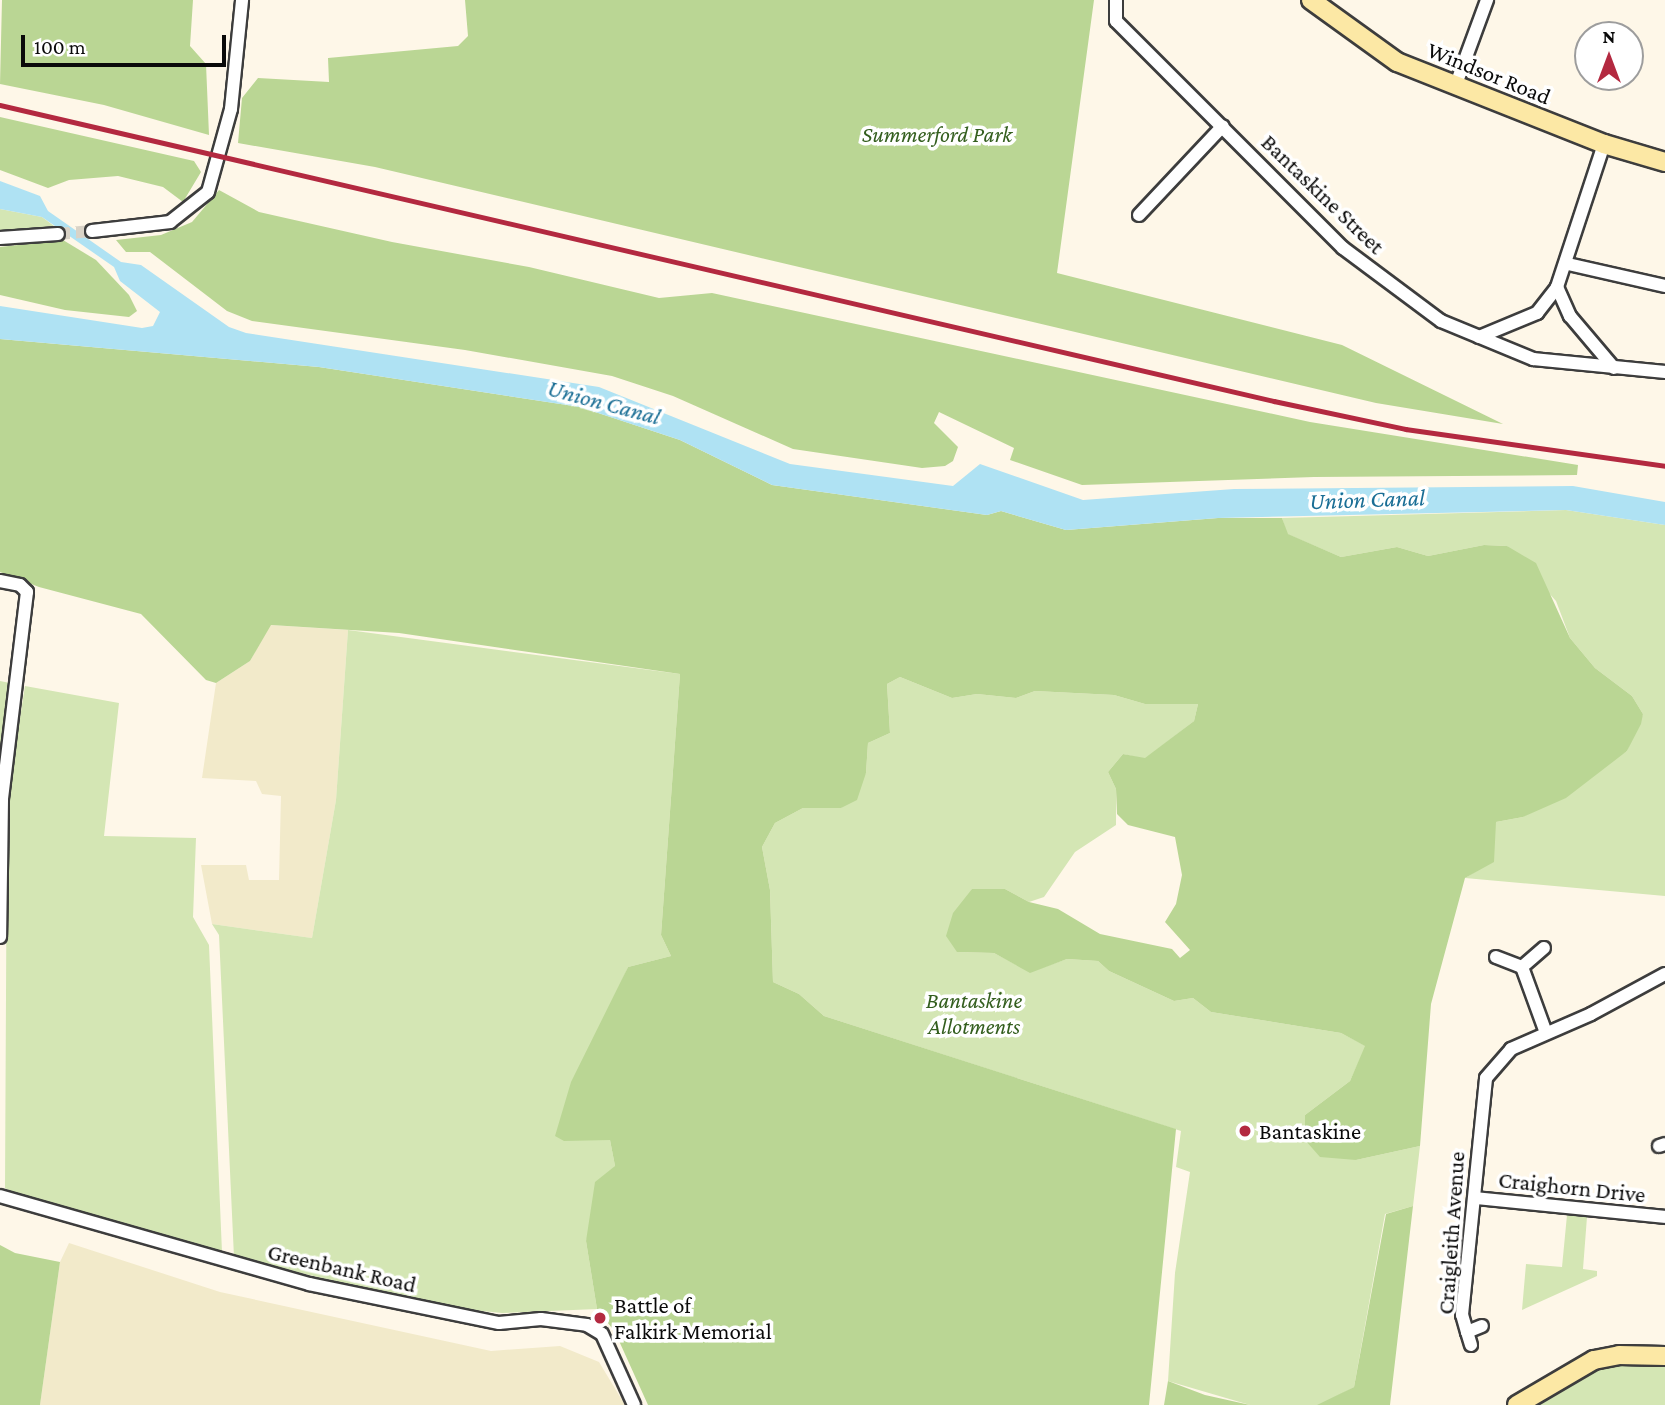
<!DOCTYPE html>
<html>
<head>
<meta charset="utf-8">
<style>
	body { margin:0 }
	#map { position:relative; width:1665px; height:1405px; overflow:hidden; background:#fef7e8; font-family:"Crimson Pro",serif }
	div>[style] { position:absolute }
	.farmland>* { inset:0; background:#f2eaca }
	.green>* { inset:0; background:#d4e6b4 }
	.forest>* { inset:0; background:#bad694 }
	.water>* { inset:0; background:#afe2f3 }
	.street-tunnel>* { height:12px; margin-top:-6px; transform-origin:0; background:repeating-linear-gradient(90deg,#d9d3c7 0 12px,transparent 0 18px) }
	.roads { filter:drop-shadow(2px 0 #3d3d3d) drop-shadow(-2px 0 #3d3d3d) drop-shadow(0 2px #3d3d3d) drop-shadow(0 -2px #3d3d3d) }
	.street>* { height:12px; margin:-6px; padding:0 6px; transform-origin:6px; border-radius:6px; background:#fff }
	.secondary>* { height:18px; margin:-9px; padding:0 9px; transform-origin:9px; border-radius:9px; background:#fce8a5 }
	.rail>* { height:4.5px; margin:-2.25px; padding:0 2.25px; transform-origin:2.25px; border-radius:2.25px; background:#b32940 }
	.dots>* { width:19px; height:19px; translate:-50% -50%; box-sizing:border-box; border:4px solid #fff; border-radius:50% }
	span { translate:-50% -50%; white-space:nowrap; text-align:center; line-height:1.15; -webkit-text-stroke:7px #fff; paint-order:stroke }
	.street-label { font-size:23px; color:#0a0a0a }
	.park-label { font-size:23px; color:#335e1e; font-style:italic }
	.poi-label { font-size:23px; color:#0a0a0a }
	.left { translate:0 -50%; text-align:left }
	.water-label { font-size:24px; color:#1a6e95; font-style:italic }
	.north { position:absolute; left:1574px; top:21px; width:70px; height:70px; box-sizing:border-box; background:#fff; border:2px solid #9d9d9d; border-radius:50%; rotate:0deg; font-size:19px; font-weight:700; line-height:28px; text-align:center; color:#0a0a0a }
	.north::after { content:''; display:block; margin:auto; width:24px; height:32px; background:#b32940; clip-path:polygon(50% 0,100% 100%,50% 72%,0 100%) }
	.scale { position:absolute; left:21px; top:35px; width:205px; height:32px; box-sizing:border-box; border:4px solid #0a0a0a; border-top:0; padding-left:9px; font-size:21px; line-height:24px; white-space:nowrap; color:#0a0a0a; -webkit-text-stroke:5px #fff; paint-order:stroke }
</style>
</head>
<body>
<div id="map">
	<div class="farmland">
		<div style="clip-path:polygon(270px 625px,348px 630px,336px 800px,312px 938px,212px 924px,201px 865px,246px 865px,249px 880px,279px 880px,281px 796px,262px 794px,256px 781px,202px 778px,216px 683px,250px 661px)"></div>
		<div style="clip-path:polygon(69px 1243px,220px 1292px,491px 1351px,560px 1346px,599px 1362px,625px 1405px,40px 1405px,60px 1262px)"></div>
	</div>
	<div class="green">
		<div style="clip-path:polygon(0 209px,42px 217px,54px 226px,0 232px)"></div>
		<div style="clip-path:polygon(1566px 510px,1665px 525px,1665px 896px,1465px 878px,1478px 870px,1496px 822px,1523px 817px,1627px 751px,1643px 714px,1632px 696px,1595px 668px,1570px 638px,1556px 601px,1507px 546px,1484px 545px,1428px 556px,1397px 547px,1341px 557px,1287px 534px,1282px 518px)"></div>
		<div style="clip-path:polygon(348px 630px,680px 674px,661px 935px,671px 956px,628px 967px,606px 1017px,590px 1139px,610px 1140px,615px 1166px,586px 1241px,597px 1309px,502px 1313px,443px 1307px,234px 1257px,219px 935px,212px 924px,312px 938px,336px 800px)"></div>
		<div style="clip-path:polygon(900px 677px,952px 698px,977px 694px,1016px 698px,1035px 691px,1114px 695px,1145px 704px,1198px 704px,1194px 721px,1145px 759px,1123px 754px,1108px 772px,1116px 789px,1116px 825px,1075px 852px,1044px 897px,1029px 902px,1005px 889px,972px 889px,957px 952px,994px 953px,1030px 972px,1067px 959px,1098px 961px,1109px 971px,1174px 1001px,1193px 998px,1211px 1012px,1341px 1033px,1366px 1046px,1350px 1081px,1305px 1115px,1356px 1160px,1420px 1146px,1413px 1206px,1385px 1214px,1354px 1387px,1320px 1405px,1250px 1405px,1168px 1381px,1175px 1273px,1190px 1172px,1176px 1167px,1181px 1131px,824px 1016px,799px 994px,773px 982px,770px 890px,762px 847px,775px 823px,803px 808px,841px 808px,866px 773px,868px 743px,890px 733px,887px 684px)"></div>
		<div style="clip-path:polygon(0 681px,10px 683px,0 767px)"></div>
		<div style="clip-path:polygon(25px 686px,119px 703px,104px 836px,196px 838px,193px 917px,209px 945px,222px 1252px,21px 1197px,5px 1188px,7px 801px)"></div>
		<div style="clip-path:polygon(1567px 1215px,1587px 1217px,1583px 1269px,1597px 1271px,1597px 1276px,1522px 1310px,1526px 1264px,1562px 1267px)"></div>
		<div style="clip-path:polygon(1620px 1362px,1665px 1364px,1665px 1405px,1531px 1405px,1600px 1365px)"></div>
	</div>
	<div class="forest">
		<div style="clip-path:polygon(2px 0,193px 0,190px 46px,206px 64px,209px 135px,104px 105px,0 84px)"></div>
		<div style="clip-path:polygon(465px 0,1094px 0,1057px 273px,1342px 345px,1503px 424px,1376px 403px,375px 167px,238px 143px,242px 98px,258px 78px,329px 82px,328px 58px,458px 46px,468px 36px)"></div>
		<div style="clip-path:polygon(0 117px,194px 161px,201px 172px,183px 202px,163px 187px,118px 176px,69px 180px,48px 188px,0 170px)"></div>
		<div style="clip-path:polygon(219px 190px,259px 212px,392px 242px,529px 267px,659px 298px,712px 293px,1310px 422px,1578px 465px,1577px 475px,1314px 477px,1082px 485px,1010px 460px,1014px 448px,939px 412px,934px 423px,958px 447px,953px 461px,945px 466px,922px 468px,793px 449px,673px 396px,612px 376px,465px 350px,252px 321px,227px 311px,150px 252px,126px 252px,116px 240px,161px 235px,192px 222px)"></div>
		<div style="clip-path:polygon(63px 240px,96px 260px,129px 295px,137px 311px,129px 317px,65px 310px,0 295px,0 247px)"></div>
		<div style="clip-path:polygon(0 339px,319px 367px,580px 407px,680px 440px,772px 485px,987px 515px,1001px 511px,1066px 530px,1218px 518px,1282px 518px,1288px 534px,1341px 557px,1397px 547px,1428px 556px,1484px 545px,1507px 546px,1536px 563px,1570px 638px,1595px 668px,1632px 696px,1643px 714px,1641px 724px,1627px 751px,1566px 798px,1523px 817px,1496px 822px,1494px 862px,1465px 878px,1431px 1004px,1420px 1146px,1356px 1160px,1320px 1157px,1305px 1140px,1305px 1115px,1350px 1081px,1365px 1046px,1341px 1033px,1211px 1012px,1193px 998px,1174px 1001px,1109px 971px,1098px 961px,1067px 959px,1030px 973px,994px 953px,957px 952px,946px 936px,953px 913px,972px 889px,1005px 889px,1029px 902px,1058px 909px,1100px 934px,1172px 949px,1180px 958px,1190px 950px,1165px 922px,1176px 904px,1182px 875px,1175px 837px,1128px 825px,1117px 814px,1116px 789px,1108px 772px,1123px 754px,1145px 758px,1194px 721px,1198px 704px,1145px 704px,1114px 695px,1035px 691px,1016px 698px,977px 694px,952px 698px,900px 677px,887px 684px,890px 733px,868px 743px,866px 773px,857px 800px,841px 808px,803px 808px,775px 823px,762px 847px,770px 890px,773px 982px,799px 994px,824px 1016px,1176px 1129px,1149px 1405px,648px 1405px,615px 1332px,597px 1309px,586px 1241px,595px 1182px,615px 1166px,610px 1140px,564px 1141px,555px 1136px,571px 1082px,628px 967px,671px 956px,661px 935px,680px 674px,399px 633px,271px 625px,250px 661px,216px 683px,206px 680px,141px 614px,39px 587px,0 572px)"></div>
		<div style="clip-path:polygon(1413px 1206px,1390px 1405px,1317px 1405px,1354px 1387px,1386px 1214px)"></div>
		<div style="clip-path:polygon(0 1245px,15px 1253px,60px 1262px,40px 1405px,0 1405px)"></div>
		<div style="clip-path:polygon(1168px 1381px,1205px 1395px,1250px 1405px,1164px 1405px)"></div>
	</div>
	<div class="water">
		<div style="clip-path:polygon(0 181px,40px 196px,48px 211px,121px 262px,141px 265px,229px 327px,246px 333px,599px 387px,790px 464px,953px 486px,980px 464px,1083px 500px,1234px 489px,1573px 486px,1665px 502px,1665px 525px,1566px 510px,1218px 518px,1066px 530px,1001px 511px,987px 515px,772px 485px,680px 440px,580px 407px,319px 367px,0 339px,0 306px,142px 328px,153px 326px,160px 312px,120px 281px,114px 267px,42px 217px,0 209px)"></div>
	</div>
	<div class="street-tunnel">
		<div style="left:58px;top:234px;width:34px;rotate:-5deg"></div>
	</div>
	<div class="roads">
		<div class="street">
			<div style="left:1116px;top:0;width:21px;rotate:90deg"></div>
			<div style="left:1116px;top:21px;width:321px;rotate:45deg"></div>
			<div style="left:1343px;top:248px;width:122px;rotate:36.7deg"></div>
			<div style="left:1441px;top:321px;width:100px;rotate:22.4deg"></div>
			<div style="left:1533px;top:359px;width:133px;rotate:5.6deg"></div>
			<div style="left:1455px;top:87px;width:93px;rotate:-69.8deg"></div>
			<div style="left:1139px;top:215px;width:122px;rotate:-46.7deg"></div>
			<div style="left:92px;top:231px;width:79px;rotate:-6.6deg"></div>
			<div style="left:170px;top:222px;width:48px;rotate:-38.3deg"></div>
			<div style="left:208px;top:192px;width:86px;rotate:-74.5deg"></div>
			<div style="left:231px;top:109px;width:110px;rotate:-84.2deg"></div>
			<div style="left:0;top:238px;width:58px;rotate:-3.9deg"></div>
			<div style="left:1568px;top:264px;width:99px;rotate:12.8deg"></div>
			<div style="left:1557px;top:287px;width:32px;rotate:66deg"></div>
			<div style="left:1570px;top:316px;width:68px;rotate:49.8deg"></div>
			<div style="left:1479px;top:337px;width:63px;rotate:-22.5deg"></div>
			<div style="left:1537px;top:313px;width:33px;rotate:-52deg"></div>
			<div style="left:1557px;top:287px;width:151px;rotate:-71.8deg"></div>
			<div style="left:0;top:581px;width:20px;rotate:11deg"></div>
			<div style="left:20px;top:585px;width:10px;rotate:45deg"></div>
			<div style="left:27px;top:592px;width:209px;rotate:96.9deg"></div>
			<div style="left:2px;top:800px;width:137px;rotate:90.8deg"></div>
			<div style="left:1496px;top:957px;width:28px;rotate:21deg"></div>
			<div style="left:1522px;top:967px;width:29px;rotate:-41deg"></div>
			<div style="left:1522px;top:967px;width:70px;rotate:70deg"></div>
			<div style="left:1659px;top:1146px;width:6px;rotate:-18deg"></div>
			<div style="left:0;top:1196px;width:321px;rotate:15.9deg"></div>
			<div style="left:309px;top:1284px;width:194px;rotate:11.6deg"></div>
			<div style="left:499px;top:1323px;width:42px;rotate:-5.4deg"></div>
			<div style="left:541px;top:1319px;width:46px;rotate:7.4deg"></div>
			<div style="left:587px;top:1325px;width:17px;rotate:31deg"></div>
			<div style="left:602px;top:1334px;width:78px;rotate:65.7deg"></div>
			<div style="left:1475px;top:1198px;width:191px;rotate:5.7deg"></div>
			<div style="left:1467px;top:1332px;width:18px;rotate:-106deg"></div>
			<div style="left:1462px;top:1315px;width:238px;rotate:-84.2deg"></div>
			<div style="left:1486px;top:1078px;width:38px;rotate:-49deg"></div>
			<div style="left:1511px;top:1049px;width:87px;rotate:-23.6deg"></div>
			<div style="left:1591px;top:1014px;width:84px;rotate:-28.4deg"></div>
			<div style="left:1471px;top:1345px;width:14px;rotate:-107deg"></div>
			<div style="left:1467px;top:1332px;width:16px;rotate:-22deg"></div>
		</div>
		<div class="secondary">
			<div style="left:1311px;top:0;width:106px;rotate:35.8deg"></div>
			<div style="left:1397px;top:62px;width:223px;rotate:21.6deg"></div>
			<div style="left:1604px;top:144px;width:64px;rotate:16.4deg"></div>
			<div style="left:1517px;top:1405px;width:89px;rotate:-30.3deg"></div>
			<div style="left:1594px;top:1360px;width:25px;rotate:-11deg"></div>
			<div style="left:1619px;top:1355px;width:46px;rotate:1.2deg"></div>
		</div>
	</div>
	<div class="rail">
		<div style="left:0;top:105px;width:1308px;rotate:13.08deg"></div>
		<div style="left:1274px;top:401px;width:135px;rotate:12deg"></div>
		<div style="left:1406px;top:429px;width:262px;rotate:8.1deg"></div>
	</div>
	<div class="dots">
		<div style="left:1245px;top:1131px;background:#b32940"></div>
		<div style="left:600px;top:1318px;background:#b32940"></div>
	</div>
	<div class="street-label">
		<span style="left:1489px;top:73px;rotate:22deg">Windsor Road</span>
		<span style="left:1323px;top:194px;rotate:44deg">Bantaskine Street</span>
		<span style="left:1572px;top:1187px;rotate:6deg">Craighorn Drive</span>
		<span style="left:1451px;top:1233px;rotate:-86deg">Craigleith Avenue</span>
		<span style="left:342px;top:1268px;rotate:13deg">Greenbank Road</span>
	</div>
	<div class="park-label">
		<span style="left:937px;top:134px">Summerford Park</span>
		<span style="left:974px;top:1013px">Bantaskine<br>Allotments</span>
	</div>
	<div class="poi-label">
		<span class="left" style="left:1259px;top:1131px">Bantaskine</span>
		<span class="left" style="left:614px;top:1318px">Battle of<br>Falkirk Memorial</span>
	</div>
	<div class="water-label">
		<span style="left:604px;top:402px;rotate:15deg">Union Canal</span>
		<span style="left:1367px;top:499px;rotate:-2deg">Union Canal</span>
	</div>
	<div class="north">N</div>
	<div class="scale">100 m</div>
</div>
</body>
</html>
